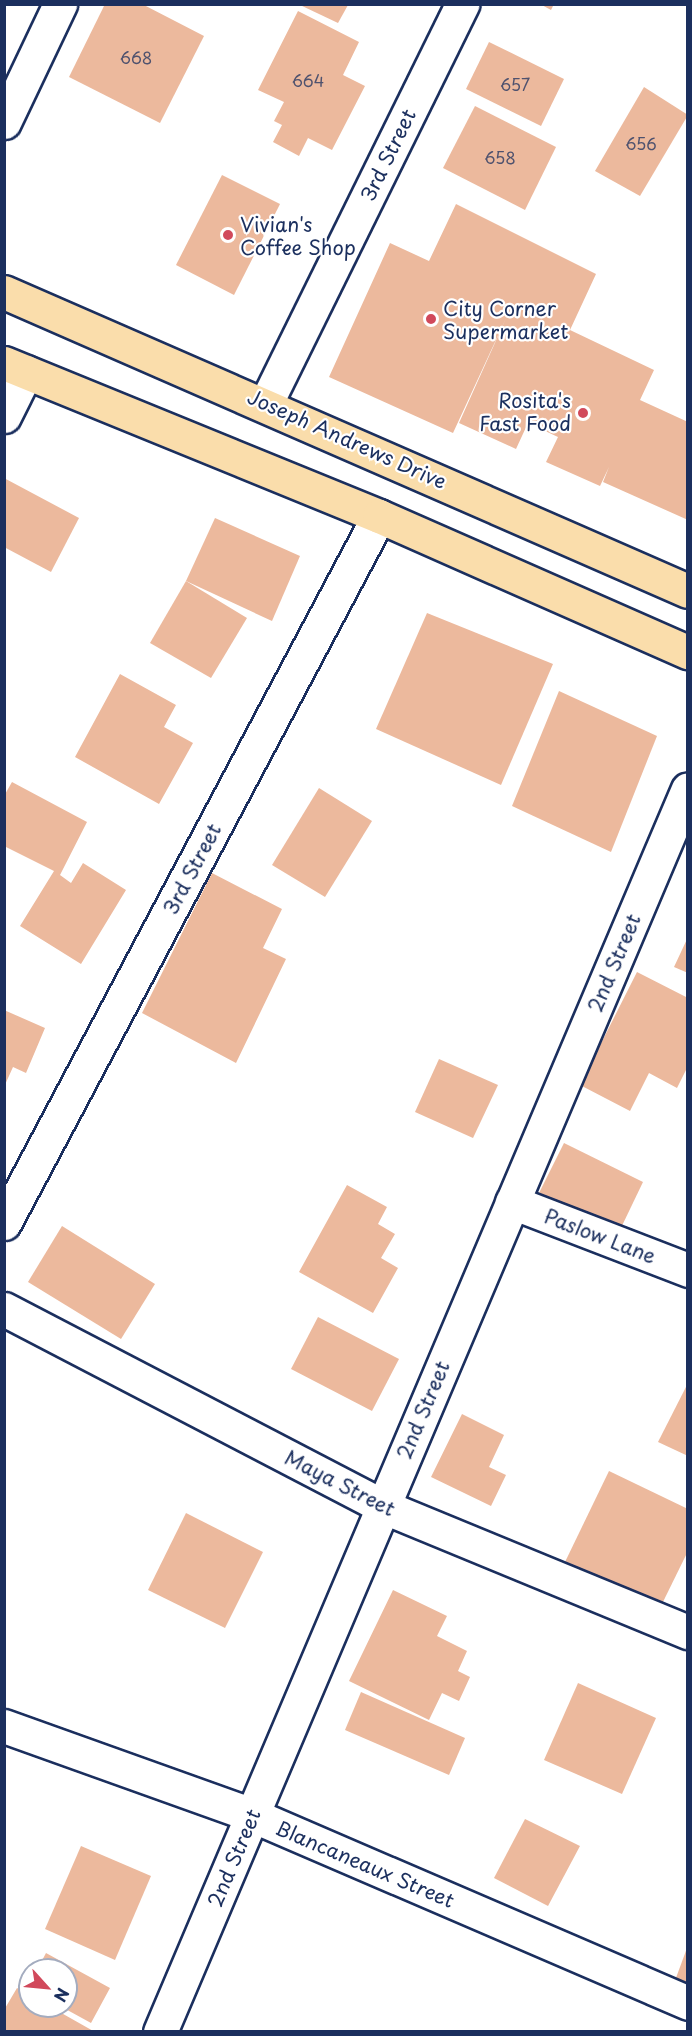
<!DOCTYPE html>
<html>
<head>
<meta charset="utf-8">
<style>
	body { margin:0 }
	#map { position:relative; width:692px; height:2036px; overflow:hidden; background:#fff; font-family:"Playpen Sans",sans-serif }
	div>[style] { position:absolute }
	.building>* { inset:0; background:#ecb99d }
	.roads { filter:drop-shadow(2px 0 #1b2f5e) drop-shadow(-2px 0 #1b2f5e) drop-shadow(0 2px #1b2f5e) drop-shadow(0 -2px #1b2f5e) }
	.minor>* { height:33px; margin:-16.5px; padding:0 16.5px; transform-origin:16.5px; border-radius:16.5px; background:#fff }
	.tertiary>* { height:33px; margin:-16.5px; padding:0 16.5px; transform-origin:16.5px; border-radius:16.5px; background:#fff }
	.trunk>* { height:33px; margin:-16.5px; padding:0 16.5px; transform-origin:16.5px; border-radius:16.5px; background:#faddab }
	.dots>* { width:16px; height:16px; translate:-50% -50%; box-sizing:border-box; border:3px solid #fff; border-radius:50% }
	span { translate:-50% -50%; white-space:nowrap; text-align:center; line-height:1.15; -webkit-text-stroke:4.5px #fff; paint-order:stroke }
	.number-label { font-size:16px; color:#4f526e }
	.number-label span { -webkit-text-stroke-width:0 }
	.street-label { font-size:20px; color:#1b2f5e }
	.poi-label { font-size:20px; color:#1b2f5e }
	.left { translate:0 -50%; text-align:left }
	.right { translate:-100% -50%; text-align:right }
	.frame { position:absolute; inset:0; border:6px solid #1b2f5e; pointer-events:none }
	.north { position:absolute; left:18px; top:1958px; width:60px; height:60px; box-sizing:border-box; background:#fff; border:2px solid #a4acbf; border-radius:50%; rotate:117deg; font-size:16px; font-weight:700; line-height:24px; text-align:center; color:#1b2f5e }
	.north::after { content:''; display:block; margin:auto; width:21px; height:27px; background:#d1495b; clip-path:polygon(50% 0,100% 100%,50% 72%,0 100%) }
</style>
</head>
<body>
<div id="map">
	<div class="building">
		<div style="clip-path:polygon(105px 4px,142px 4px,204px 36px,160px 123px,69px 77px)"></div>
		<div style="clip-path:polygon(540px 4px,554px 4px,551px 10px)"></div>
		<div style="clip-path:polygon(300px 5px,348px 5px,338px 23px)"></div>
		<div style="clip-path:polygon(298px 11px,359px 42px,343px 75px,365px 86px,332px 150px,308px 138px,299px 156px,273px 142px,282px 125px,274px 121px,284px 102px,258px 90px)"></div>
		<div style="clip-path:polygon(489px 42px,564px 79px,541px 126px,466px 89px)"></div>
		<div style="clip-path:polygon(644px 87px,688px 115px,640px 196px,595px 171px)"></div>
		<div style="clip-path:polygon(475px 106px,556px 147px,525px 210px,443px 168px)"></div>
		<div style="clip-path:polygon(222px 175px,280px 204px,234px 295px,176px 265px)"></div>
		<div style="clip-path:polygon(456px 204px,596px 274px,570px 330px,654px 370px,640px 400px,688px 422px,688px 520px,603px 482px,609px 467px,600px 486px,546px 462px,558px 437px,528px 423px,516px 449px,459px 423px,507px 316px,453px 433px,329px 377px,390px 243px,429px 261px)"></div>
		<div style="clip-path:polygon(4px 478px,79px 518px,51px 572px,4px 547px)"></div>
		<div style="clip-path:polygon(215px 518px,300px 556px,272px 621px,186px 581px)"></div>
		<div style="clip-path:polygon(186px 581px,247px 618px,211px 678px,150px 643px)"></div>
		<div style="clip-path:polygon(427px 613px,553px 664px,501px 785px,376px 729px)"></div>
		<div style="clip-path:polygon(120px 674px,176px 705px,164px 727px,193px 743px,159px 804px,75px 757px)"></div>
		<div style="clip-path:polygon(559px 691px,657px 736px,611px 852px,512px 806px)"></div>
		<div style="clip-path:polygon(12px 782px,87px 822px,60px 875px,71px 883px,83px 863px,126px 890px,81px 964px,20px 926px,54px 871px,4px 846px,4px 796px)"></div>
		<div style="clip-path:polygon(319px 788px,372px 821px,325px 897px,272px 865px)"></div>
		<div style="clip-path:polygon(212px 873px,282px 909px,263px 948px,286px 959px,236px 1063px,142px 1013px)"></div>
		<div style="clip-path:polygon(688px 937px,688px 973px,674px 967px)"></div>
		<div style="clip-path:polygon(637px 972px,688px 998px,688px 1066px,677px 1088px,649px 1073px,630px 1111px,580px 1085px)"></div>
		<div style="clip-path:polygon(4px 1010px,45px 1028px,26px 1073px,13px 1067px,4px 1087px)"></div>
		<div style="clip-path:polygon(439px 1059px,498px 1085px,473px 1138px,415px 1112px)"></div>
		<div style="clip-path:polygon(564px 1143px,643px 1182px,619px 1232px,539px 1193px)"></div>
		<div style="clip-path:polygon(347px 1185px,387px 1207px,378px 1224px,395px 1234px,381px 1258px,398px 1268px,373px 1313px,299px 1272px)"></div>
		<div style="clip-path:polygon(62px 1226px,155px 1284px,121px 1339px,28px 1282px)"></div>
		<div style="clip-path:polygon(318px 1317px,399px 1359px,372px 1411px,291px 1369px)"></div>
		<div style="clip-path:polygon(688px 1383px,688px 1456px,658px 1442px)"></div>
		<div style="clip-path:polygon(462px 1414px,504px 1435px,489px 1467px,506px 1475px,491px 1506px,431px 1477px)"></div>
		<div style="clip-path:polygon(609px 1471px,688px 1509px,688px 1551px,660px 1608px,565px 1562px)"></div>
		<div style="clip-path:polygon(186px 1513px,263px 1552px,225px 1628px,148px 1590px)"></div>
		<div style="clip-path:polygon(393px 1590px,447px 1616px,437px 1636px,467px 1651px,458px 1671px,470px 1677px,459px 1701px,442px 1693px,429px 1720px,349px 1681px)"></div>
		<div style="clip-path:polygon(578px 1683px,656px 1718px,622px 1794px,544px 1760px)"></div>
		<div style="clip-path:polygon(361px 1692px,465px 1738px,449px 1775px,345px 1730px)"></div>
		<div style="clip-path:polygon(525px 1819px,580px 1846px,548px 1906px,494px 1878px)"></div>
		<div style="clip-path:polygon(81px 1846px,151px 1876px,115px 1960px,45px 1929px)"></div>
		<div style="clip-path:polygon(687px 1948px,688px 1948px,688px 1991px,673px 1986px)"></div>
		<div style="clip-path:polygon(46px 1953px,110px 1988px,91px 2023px,60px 2006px,66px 2006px,66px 1970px,37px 1970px)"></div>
		<div style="clip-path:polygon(17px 1988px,30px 1995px,30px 2006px,49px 2006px,95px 2032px,4px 2032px,4px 2010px)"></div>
	</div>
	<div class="roads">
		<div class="minor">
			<div style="left:4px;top:122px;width:131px;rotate:-64.6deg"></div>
			<div style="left:4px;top:416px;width:49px;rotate:-63.4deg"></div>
			<div style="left:512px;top:1202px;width:189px;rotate:21.1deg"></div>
			<div style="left:4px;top:1223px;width:800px;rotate:-62.06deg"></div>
			<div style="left:4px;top:1309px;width:426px;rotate:27.5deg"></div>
			<div style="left:382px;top:1506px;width:331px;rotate:22.4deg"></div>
			<div style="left:4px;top:1726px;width:263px;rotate:19.7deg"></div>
			<div style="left:252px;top:1815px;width:475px;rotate:23.3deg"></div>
			<div style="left:160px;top:2032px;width:1350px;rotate:-66.99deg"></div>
		</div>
		<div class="tertiary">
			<div style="left:266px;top:403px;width:445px;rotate:-63.8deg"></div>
		</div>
		<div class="trunk">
			<div style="left:4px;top:292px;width:746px;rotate:23.61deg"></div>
			<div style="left:4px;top:363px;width:405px;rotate:22.2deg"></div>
			<div style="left:379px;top:516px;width:338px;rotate:23.8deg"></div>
		</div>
	</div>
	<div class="dots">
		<div style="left:228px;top:235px;background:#d1495b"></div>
		<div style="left:431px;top:319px;background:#d1495b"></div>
		<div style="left:583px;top:413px;background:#d1495b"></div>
	</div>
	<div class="number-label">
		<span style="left:136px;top:57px">668</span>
		<span style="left:308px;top:80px">664</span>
		<span style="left:515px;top:84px">657</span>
		<span style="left:641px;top:143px">656</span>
		<span style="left:500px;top:157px">658</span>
	</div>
	<div class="street-label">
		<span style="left:388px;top:155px;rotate:-64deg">3rd Street</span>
		<span style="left:347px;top:439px;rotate:24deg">Joseph Andrews Drive</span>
		<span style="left:192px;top:869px;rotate:-62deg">3rd Street</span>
		<span style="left:614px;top:963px;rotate:-67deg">2nd Street</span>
		<span style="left:600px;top:1236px;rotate:21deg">Paslow Lane</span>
		<span style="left:423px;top:1410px;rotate:-67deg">2nd Street</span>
		<span style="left:340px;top:1483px;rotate:27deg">Maya Street</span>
		<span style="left:234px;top:1858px;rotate:-67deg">2nd Street</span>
		<span style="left:365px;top:1864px;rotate:23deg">Blancaneaux Street</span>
	</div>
	<div class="poi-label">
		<span class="left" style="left:240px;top:236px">Vivian's<br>Coffee Shop</span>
		<span class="left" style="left:443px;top:320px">City Corner<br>Supermarket</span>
		<span class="right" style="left:571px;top:412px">Rosita's<br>Fast Food</span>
	</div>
	<div class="frame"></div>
	<div class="north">N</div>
</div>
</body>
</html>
